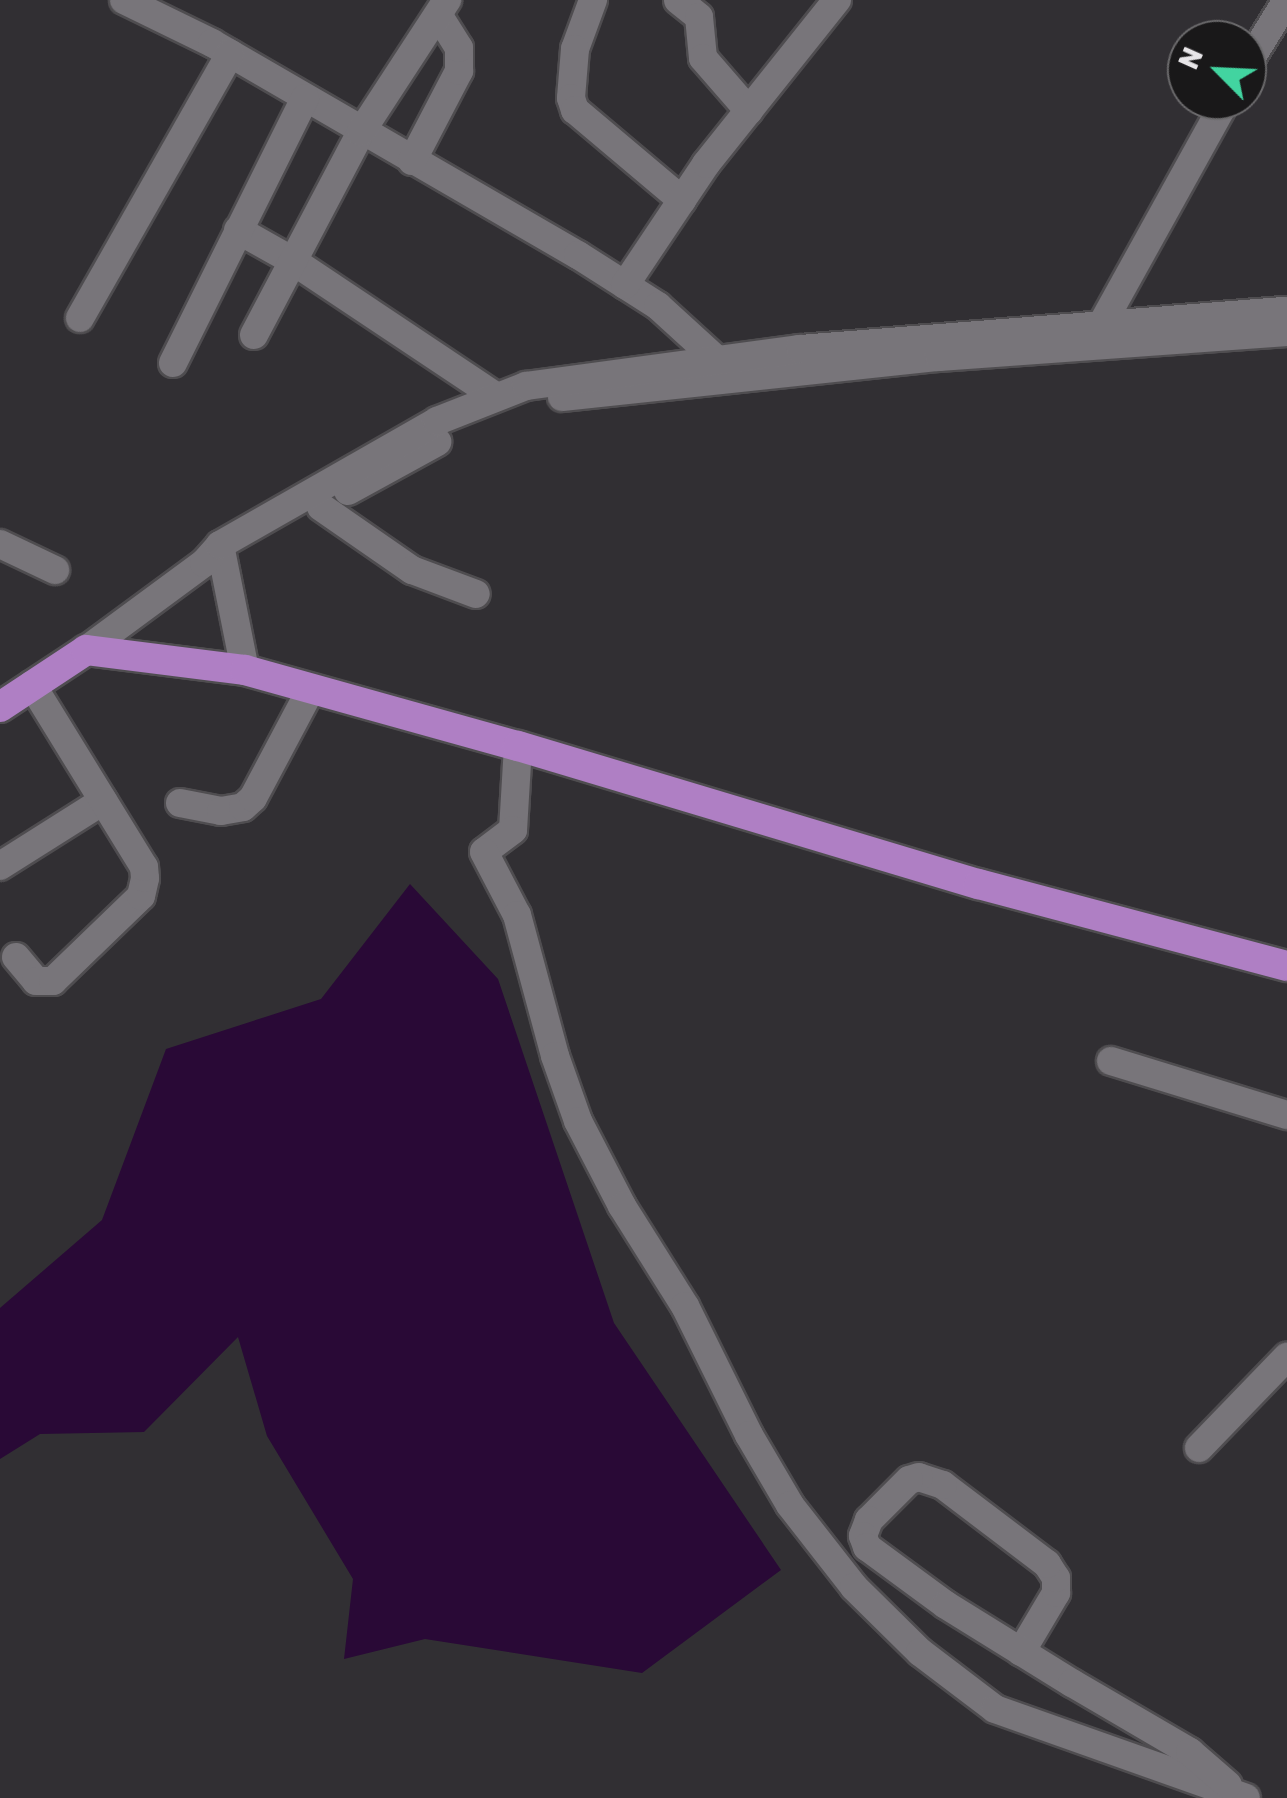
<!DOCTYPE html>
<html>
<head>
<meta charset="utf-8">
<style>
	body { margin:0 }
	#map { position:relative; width:1287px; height:1798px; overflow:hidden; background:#312f33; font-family:Rubik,sans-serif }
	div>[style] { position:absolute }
	.water>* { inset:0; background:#290936 }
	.roads { filter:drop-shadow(2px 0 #4f4d50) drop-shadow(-2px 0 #4f4d50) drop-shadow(0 2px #4f4d50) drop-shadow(0 -2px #4f4d50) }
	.minor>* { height:28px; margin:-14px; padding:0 14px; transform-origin:14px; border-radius:14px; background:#78757a }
	.major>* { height:30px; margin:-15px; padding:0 15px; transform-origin:15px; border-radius:15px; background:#af7fc4 }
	span { translate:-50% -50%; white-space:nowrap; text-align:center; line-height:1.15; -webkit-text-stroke:10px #191819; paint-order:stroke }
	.north { position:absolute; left:1167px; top:20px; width:100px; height:100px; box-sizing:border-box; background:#191819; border:2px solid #6b6a6c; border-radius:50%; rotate:294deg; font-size:28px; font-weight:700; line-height:40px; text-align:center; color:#e7e5e8 }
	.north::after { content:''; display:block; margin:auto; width:35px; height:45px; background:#42d4a0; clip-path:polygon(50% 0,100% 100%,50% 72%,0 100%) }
</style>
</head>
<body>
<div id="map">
	<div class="water">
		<div style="clip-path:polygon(410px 884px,498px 979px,614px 1323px,781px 1570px,642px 1673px,425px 1639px,344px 1659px,353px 1579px,267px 1436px,238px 1337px,144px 1432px,40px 1434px,0 1459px,0 1308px,102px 1220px,166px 1049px,321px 999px)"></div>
	</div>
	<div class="roads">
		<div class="minor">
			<div style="left:124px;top:0;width:98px;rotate:26deg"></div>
			<div style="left:212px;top:43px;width:423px;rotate:30.1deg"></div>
			<div style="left:578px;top:255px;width:95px;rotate:32.5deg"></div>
			<div style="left:658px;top:306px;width:92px;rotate:42.4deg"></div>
			<div style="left:593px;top:0;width:52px;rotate:110.2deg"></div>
			<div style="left:575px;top:49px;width:49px;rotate:94.7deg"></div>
			<div style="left:571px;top:98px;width:13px;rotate:72deg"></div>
			<div style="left:575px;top:110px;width:140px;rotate:40.1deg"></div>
			<div style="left:678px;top:0;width:27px;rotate:39deg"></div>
			<div style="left:699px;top:17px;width:41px;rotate:84.4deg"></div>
			<div style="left:703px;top:58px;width:70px;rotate:49deg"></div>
			<div style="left:1247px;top:65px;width:76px;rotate:-58.4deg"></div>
			<div style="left:412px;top:161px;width:102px;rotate:-62.4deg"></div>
			<div style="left:459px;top:71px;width:23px;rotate:-90deg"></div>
			<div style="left:459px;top:48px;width:39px;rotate:-122deg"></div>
			<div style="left:238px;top:230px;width:63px;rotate:29.4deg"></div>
			<div style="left:293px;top:261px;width:242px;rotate:33.7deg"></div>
			<div style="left:625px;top:285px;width:146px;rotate:-56.2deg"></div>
			<div style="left:706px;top:164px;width:210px;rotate:-51.4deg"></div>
			<div style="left:80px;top:318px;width:304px;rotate:-60.4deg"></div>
			<div style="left:1097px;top:333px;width:266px;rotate:-61deg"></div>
			<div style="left:254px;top:335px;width:229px;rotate:-62.2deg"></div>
			<div style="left:361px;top:132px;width:158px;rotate:-56.9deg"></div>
			<div style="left:173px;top:363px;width:296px;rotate:-63.5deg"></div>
			<div style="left:562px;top:397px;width:379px;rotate:-6.1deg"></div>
			<div style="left:939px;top:357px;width:349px;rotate:-4.1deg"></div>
			<div style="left:348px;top:491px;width:102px;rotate:-28.8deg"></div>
			<div style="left:321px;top:507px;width:111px;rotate:34.7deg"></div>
			<div style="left:412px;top:570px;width:68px;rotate:20.6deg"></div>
			<div style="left:0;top:544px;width:61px;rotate:25.3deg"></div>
			<div style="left:220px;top:545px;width:127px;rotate:78.7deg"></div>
			<div style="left:86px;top:650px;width:147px;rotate:-36.4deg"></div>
			<div style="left:204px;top:563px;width:24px;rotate:-48deg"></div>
			<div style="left:220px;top:545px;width:250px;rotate:-29.7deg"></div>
			<div style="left:437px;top:421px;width:96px;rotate:-21.5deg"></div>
			<div style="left:526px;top:386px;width:276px;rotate:-7.7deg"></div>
			<div style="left:800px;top:349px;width:488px;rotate:-4.5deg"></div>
			<div style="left:518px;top:746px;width:84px;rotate:93.4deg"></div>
			<div style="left:513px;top:830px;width:36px;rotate:143deg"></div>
			<div style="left:484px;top:852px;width:71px;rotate:62.4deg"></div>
			<div style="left:517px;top:915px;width:146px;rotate:74.9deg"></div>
			<div style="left:555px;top:1056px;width:69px;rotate:70.5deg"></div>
			<div style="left:578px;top:1121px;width:96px;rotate:62.6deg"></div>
			<div style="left:622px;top:1206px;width:118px;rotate:57.8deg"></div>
			<div style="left:685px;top:1306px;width:144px;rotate:63.6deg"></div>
			<div style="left:749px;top:1435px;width:81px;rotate:59.6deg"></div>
			<div style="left:790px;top:1505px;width:104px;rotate:52deg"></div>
			<div style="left:854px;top:1587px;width:93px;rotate:44.6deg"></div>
			<div style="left:920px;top:1652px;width:94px;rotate:37.2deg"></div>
			<div style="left:995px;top:1709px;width:266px;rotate:19.5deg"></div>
			<div style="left:180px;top:803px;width:42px;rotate:11deg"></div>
			<div style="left:221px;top:811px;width:22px;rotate:-10deg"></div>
			<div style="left:243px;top:807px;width:13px;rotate:-42deg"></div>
			<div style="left:253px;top:798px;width:123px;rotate:-62deg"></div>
			<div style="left:0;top:866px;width:122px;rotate:-32.3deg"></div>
			<div style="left:16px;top:957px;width:31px;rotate:50deg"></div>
			<div style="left:36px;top:981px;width:17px"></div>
			<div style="left:53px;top:981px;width:122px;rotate:-44deg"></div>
			<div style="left:141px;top:896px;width:18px;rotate:-77deg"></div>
			<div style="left:145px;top:878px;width:11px;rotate:-95deg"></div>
			<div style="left:144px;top:867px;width:214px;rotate:-121.6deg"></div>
			<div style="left:1111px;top:1061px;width:184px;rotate:17.1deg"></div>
			<div style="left:1199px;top:1448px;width:127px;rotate:-46deg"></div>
			<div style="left:1021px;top:1652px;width:69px;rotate:-59.3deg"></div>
			<div style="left:1056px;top:1593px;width:15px;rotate:-90deg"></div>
			<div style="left:1056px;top:1578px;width:17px;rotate:-123deg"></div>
			<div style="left:1047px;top:1564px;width:131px;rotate:-142.8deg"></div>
			<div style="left:943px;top:1485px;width:25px;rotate:-162deg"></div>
			<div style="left:919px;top:1477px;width:10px;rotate:163deg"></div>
			<div style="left:909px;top:1480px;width:57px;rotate:135deg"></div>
			<div style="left:869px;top:1520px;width:17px;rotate:111deg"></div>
			<div style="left:863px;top:1536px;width:12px;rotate:70deg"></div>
			<div style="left:867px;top:1547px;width:98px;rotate:36.3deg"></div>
			<div style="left:946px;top:1605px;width:148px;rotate:31.8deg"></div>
			<div style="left:1072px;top:1683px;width:137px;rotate:30.3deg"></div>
			<div style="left:1190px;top:1752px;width:50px;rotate:41deg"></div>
		</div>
		<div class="major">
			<div style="left:0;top:707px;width:103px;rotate:-33.5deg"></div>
			<div style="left:86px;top:650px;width:160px;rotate:7.2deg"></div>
			<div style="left:245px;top:670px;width:283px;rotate:15.6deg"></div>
			<div style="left:518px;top:746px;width:481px;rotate:16.7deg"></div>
			<div style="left:979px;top:884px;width:319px;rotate:14.9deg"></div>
		</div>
	</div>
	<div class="north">N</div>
</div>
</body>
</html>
